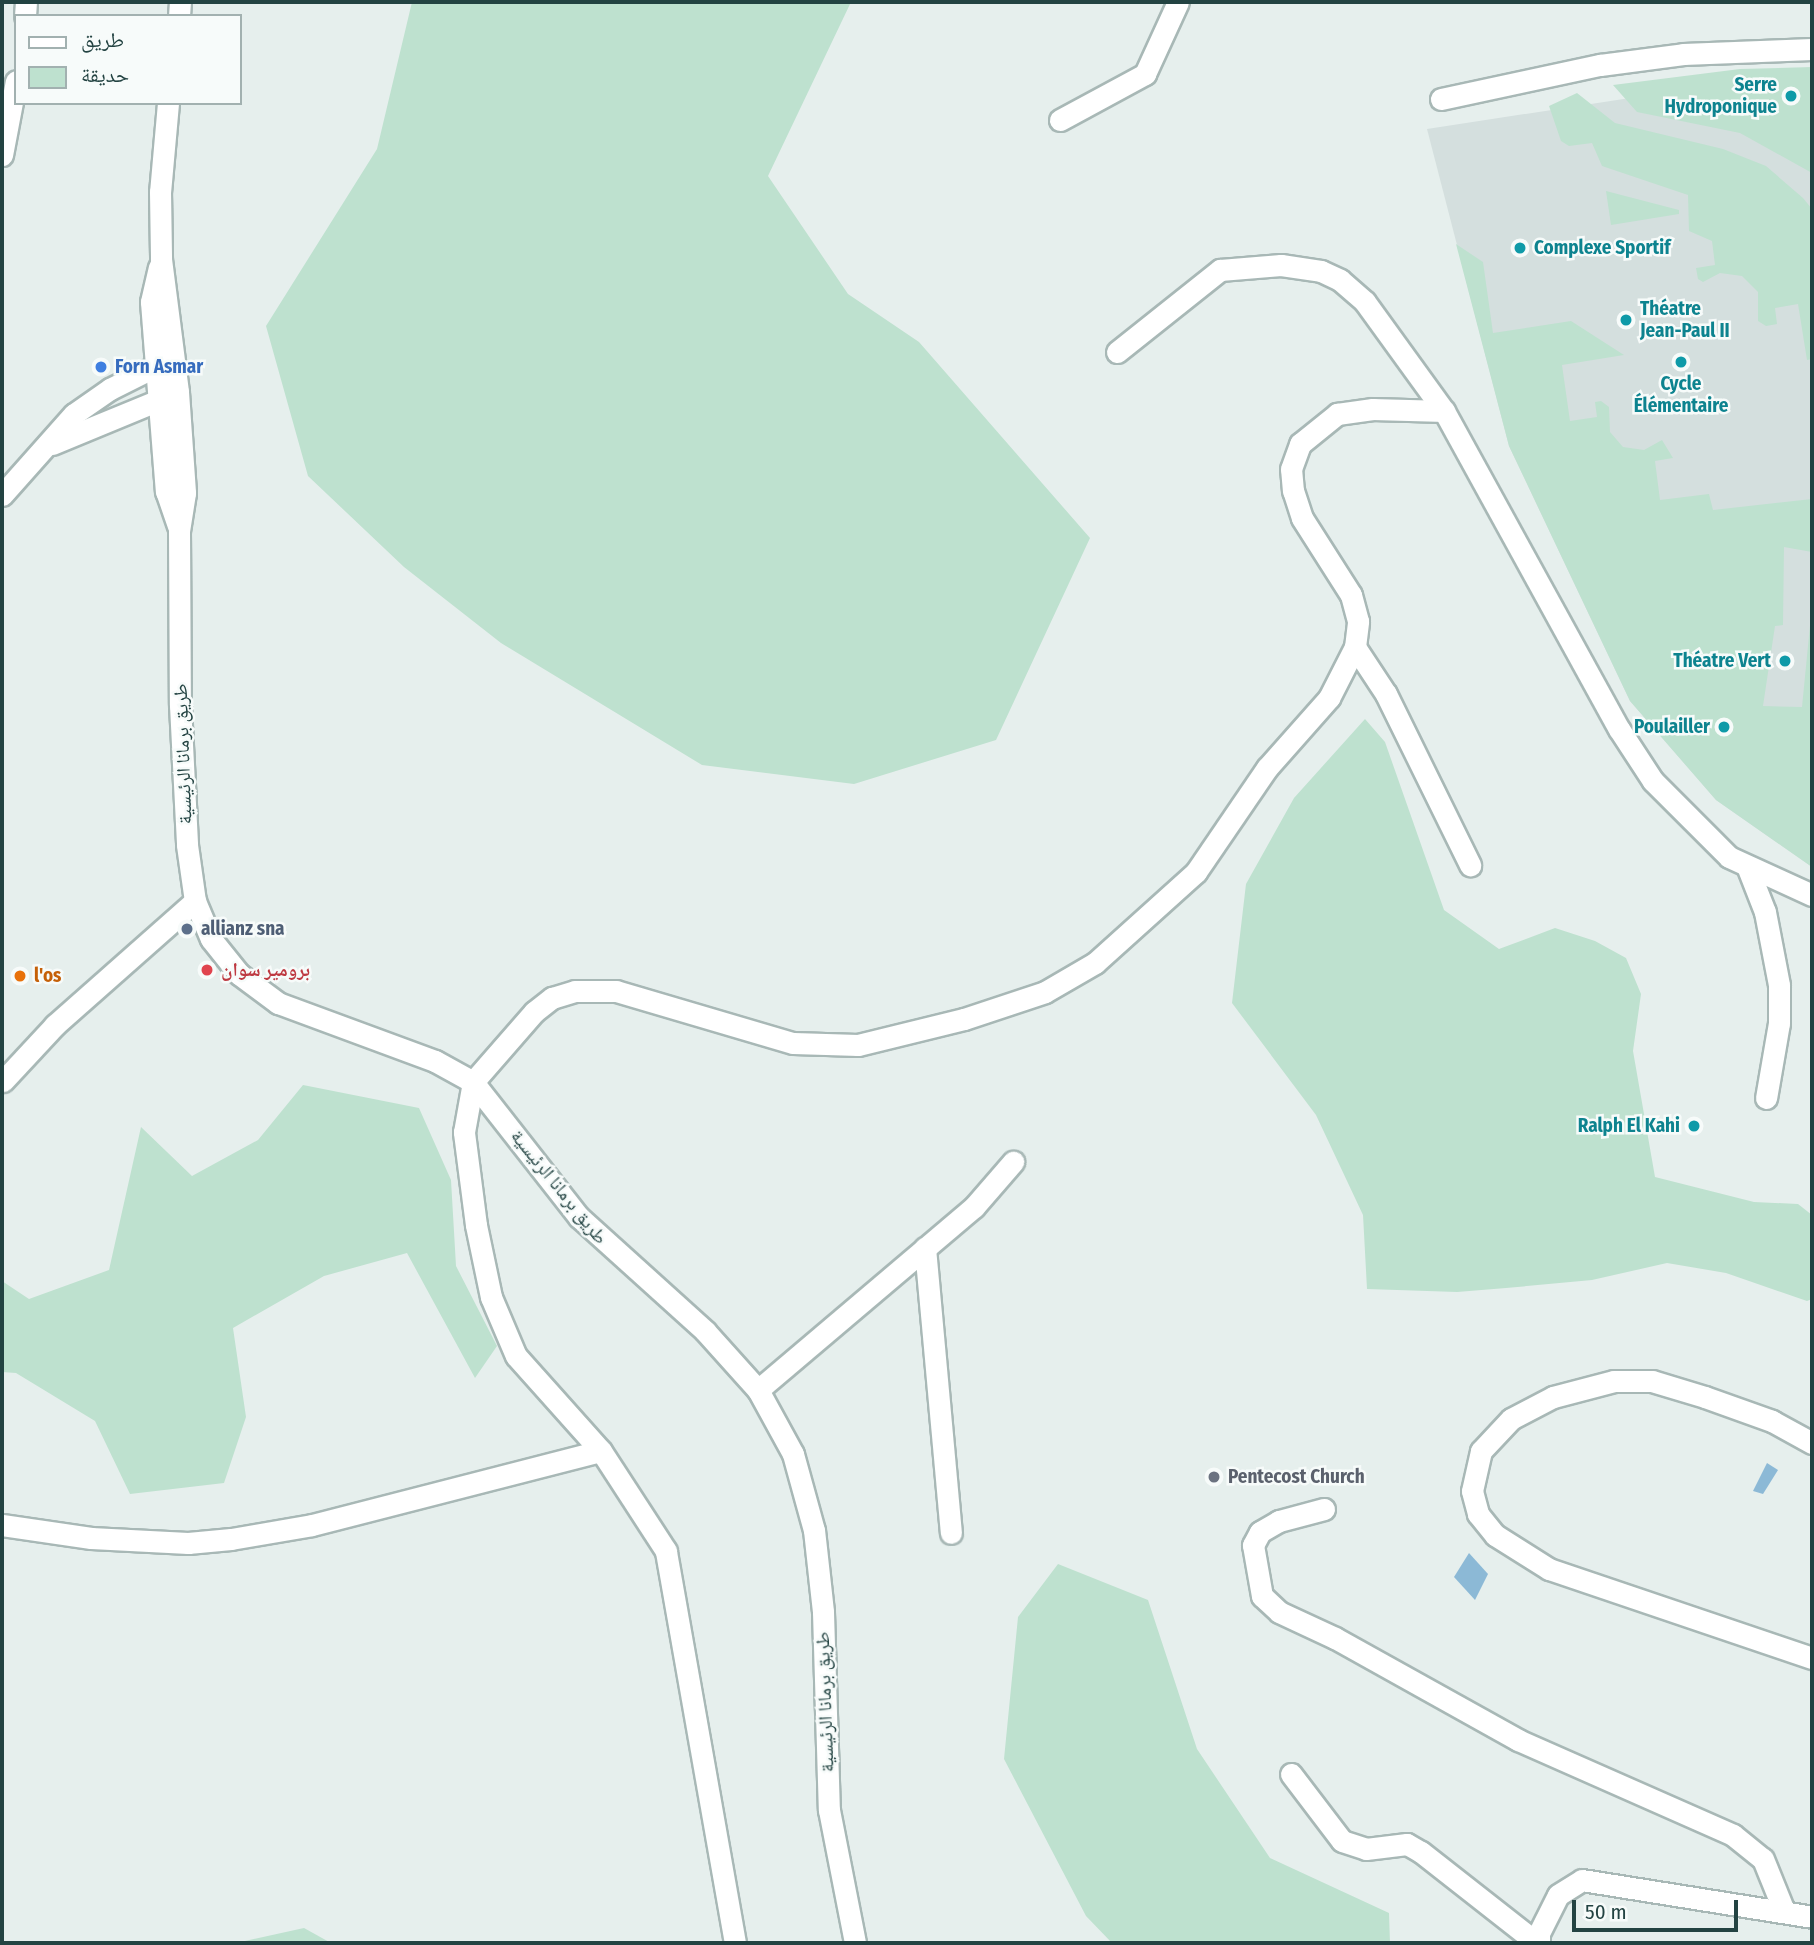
<!DOCTYPE html>
<html>
<head>
<meta charset="utf-8">
<style>
	body { margin:0 }
	#map { position:relative; width:1814px; height:1945px; overflow:hidden; background:#e6efed; font-family:"Fira Sans Condensed","Noto Naskh Arabic",sans-serif }
	div>[style] { position:absolute }
	.built>* { inset:0; background:#d4dfde }
	.green>* { inset:0; background:#bee1cf }
	.water>* { inset:0; background:#8cb9d6 }
	.roads { filter:drop-shadow(2px 0 #a8b8b6) drop-shadow(-2px 0 #a8b8b6) drop-shadow(0 2px #a8b8b6) drop-shadow(0 -2px #a8b8b6) }
	.minor>* { height:21px; margin:-10.5px; padding:0 10.5px; transform-origin:10.5px; border-radius:10.5px; background:#fff }
	.secondary>* { height:21px; margin:-10.5px; padding:0 10.5px; transform-origin:10.5px; border-radius:10.5px; background:#fff }
	.dots>* { width:19px; height:19px; translate:-50% -50%; box-sizing:border-box; border:4px solid #f7fbfa; border-radius:50% }
	span { translate:-50% -50%; white-space:nowrap; text-align:center; line-height:1.15; -webkit-text-stroke:5px #f7fbfa; paint-order:stroke }
	.culture-label { font-size:19px; color:#0d838f; font-weight:700 }
	.right { translate:-100% -50%; text-align:right }
	.left { translate:0 -50%; text-align:left }
	.shop-label { font-size:19px; color:#366cbe; font-weight:700 }
	.street-label { font-size:19px; color:#234342 }
	.service-label { font-size:19px; color:#4e5e75; font-weight:700 }
	.health-label { font-size:19px; color:#be3a42; font-weight:700 }
	.food-label { font-size:19px; color:#c56008; font-weight:700 }
	.worship-label { font-size:19px; color:#5b616d; font-weight:700 }
	.frame { position:absolute; inset:0; border:4px solid #234342; pointer-events:none }
	.legend { position:absolute; left:14px; top:14px; width:228px; height:91px; box-sizing:border-box; background:#f7fbfa; border:2px solid #a2b1b0; margin:0; padding:9px 12px; list-style:none; font-size:21px; color:#234342 }
	.legend li { display:flex; align-items:center; gap:14px; height:35px }
	.legend b { width:35px; border:2px solid #a2b1b0 }
	.scale { position:absolute; left:1572px; top:1900px; width:166px; height:32px; box-sizing:border-box; border:4px solid #234342; border-top:0; padding-left:9px; font-size:21px; line-height:24px; white-space:nowrap; color:#234342; -webkit-text-stroke:5px #f7fbfa; paint-order:stroke }
</style>
</head>
<body>
<div id="map">
	<div class="built">
		<div style="clip-path:polygon(1741px 81px,1812px 83px,1812px 867px,1716px 800px,1630px 701px,1509px 446px,1427px 129px)"></div>
	</div>
	<div class="green">
		<div style="clip-path:polygon(412px 2px,851px 2px,768px 176px,848px 294px,919px 342px,1090px 538px,996px 740px,854px 784px,702px 765px,501px 643px,404px 567px,308px 476px,266px 326px,377px 149px)"></div>
		<div style="clip-path:polygon(1812px 67px,1812px 173px,1740px 133px,1637px 112px,1613px 85px,1740px 69px)"></div>
		<div style="clip-path:polygon(1577px 93px,1615px 123px,1723px 149px,1766px 166px,1803px 198px,1812px 209px,1812px 359px,1807px 360px,1798px 304px,1775px 308px,1777px 324px,1766px 326px,1758px 321px,1758px 292px,1742px 276px,1720px 273px,1703px 282px,1698px 279px,1696px 268px,1715px 265px,1712px 241px,1689px 231px,1688px 195px,1602px 166px,1592px 143px,1569px 146px,1561px 141px,1549px 106px)"></div>
		<div style="clip-path:polygon(1606px 191px,1679px 210px,1679px 214px,1611px 225px)"></div>
		<div style="clip-path:polygon(1456px 244px,1483px 262px,1493px 333px,1571px 321px,1624px 355px,1562px 365px,1570px 421px,1597px 417px,1595px 402px,1601px 401px,1609px 407px,1610px 432px,1623px 447px,1644px 450px,1662px 440px,1673px 458px,1655px 461px,1660px 500px,1709px 494px,1713px 510px,1812px 499px,1812px 552px,1784px 547px,1783px 625px,1775px 626px,1763px 706px,1802px 707px,1812px 605px,1812px 867px,1716px 800px,1630px 701px,1509px 446px)"></div>
		<div style="clip-path:polygon(1365px 719px,1385px 742px,1444px 910px,1499px 949px,1555px 928px,1595px 941px,1626px 958px,1641px 994px,1633px 1051px,1655px 1177px,1754px 1202px,1798px 1204px,1812px 1215px,1812px 1299px,1807px 1301px,1726px 1273px,1667px 1263px,1592px 1280px,1506px 1288px,1457px 1292px,1367px 1289px,1363px 1215px,1316px 1115px,1232px 1003px,1246px 884px,1294px 798px)"></div>
		<div style="clip-path:polygon(303px 1085px,419px 1108px,451px 1180px,456px 1266px,497px 1346px,475px 1378px,407px 1253px,324px 1276px,233px 1328px,246px 1417px,224px 1483px,130px 1494px,95px 1421px,16px 1373px,2px 1372px,2px 1281px,29px 1299px,109px 1270px,141px 1127px,192px 1176px,258px 1140px)"></div>
		<div style="clip-path:polygon(1058px 1564px,1148px 1600px,1197px 1749px,1270px 1858px,1389px 1913px,1390px 1943px,1112px 1943px,1086px 1916px,1004px 1759px,1018px 1617px)"></div>
		<div style="clip-path:polygon(304px 1928px,331px 1943px,236px 1943px)"></div>
	</div>
	<div class="water">
		<div style="clip-path:polygon(1767px 1463px,1778px 1470px,1763px 1494px,1753px 1491px)"></div>
		<div style="clip-path:polygon(1469px 1553px,1488px 1574px,1475px 1600px,1454px 1577px)"></div>
	</div>
	<div class="roads">
		<div class="minor">
			<div style="left:25px;top:16px;width:14px;rotate:-86deg"></div>
			<div style="left:1441px;top:99px;width:163px;rotate:-12.1deg"></div>
			<div style="left:1600px;top:65px;width:84px;rotate:-7.5deg"></div>
			<div style="left:1683px;top:54px;width:129px;rotate:-2.2deg"></div>
			<div style="left:1060px;top:120px;width:97px;rotate:-28.4deg"></div>
			<div style="left:1145px;top:74px;width:79px;rotate:-65.4deg"></div>
			<div style="left:2px;top:155px;width:75px;rotate:-79.3deg"></div>
			<div style="left:1117px;top:352px;width:132px;rotate:-38.5deg"></div>
			<div style="left:1220px;top:270px;width:61px;rotate:-4.7deg"></div>
			<div style="left:1281px;top:265px;width:40px;rotate:8.5deg"></div>
			<div style="left:1321px;top:271px;width:21px;rotate:25deg"></div>
			<div style="left:1340px;top:280px;width:33px;rotate:41deg"></div>
			<div style="left:1365px;top:302px;width:135px;rotate:54.1deg"></div>
			<div style="left:1444px;top:411px;width:363px;rotate:61.2deg"></div>
			<div style="left:1619px;top:729px;width:62px;rotate:56.8deg"></div>
			<div style="left:1653px;top:781px;width:107px;rotate:45deg"></div>
			<div style="left:1729px;top:857px;width:91px;rotate:24.6deg"></div>
			<div style="left:1355px;top:647px;width:56px;rotate:56.6deg"></div>
			<div style="left:1386px;top:694px;width:191px;rotate:63.8deg"></div>
			<div style="left:1747px;top:866px;width:49px;rotate:68.6deg"></div>
			<div style="left:1765px;top:912px;width:74px;rotate:79.1deg"></div>
			<div style="left:1779px;top:985px;width:38px;rotate:90deg"></div>
			<div style="left:1779px;top:1023px;width:76px;rotate:99.8deg"></div>
			<div style="left:3px;top:1081px;width:76px;rotate:-47.1deg"></div>
			<div style="left:55px;top:1025px;width:187px;rotate:-41.5deg"></div>
			<div style="left:925px;top:1248px;width:286px;rotate:84.8deg"></div>
			<div style="left:758px;top:1390px;width:283px;rotate:-40.3deg"></div>
			<div style="left:974px;top:1207px;width:60px;rotate:-49.1deg"></div>
			<div style="left:1812px;top:1443px;width:46px;rotate:-151.2deg"></div>
			<div style="left:1772px;top:1421px;width:71px;rotate:-160.3deg"></div>
			<div style="left:1705px;top:1397px;width:55px;rotate:-163.2deg"></div>
			<div style="left:1652px;top:1381px;width:38px;rotate:180deg"></div>
			<div style="left:1614px;top:1381px;width:63px;rotate:165.3deg"></div>
			<div style="left:1553px;top:1397px;width:47px;rotate:152.4deg"></div>
			<div style="left:1511px;top:1419px;width:44px;rotate:133.2deg"></div>
			<div style="left:1481px;top:1451px;width:41px;rotate:102.7deg"></div>
			<div style="left:1472px;top:1491px;width:24px;rotate:75deg"></div>
			<div style="left:1478px;top:1514px;width:27px;rotate:51deg"></div>
			<div style="left:1495px;top:1535px;width:64px;rotate:32.2deg"></div>
			<div style="left:1549px;top:1569px;width:278px;rotate:18.7deg"></div>
			<div style="left:1324px;top:1509px;width:47px;rotate:165.1deg"></div>
			<div style="left:1279px;top:1521px;width:22px;rotate:150deg"></div>
			<div style="left:1260px;top:1532px;width:15px;rotate:118deg"></div>
			<div style="left:1253px;top:1545px;width:52px;rotate:80deg"></div>
			<div style="left:1262px;top:1596px;width:23px;rotate:43deg"></div>
			<div style="left:1279px;top:1612px;width:62px;rotate:24.9deg"></div>
			<div style="left:1335px;top:1638px;width:210px;rotate:29.1deg"></div>
			<div style="left:1518px;top:1740px;width:235px;rotate:23.8deg"></div>
			<div style="left:1733px;top:1835px;width:38px;rotate:39deg"></div>
			<div style="left:1763px;top:1859px;width:56px;rotate:68deg"></div>
			<div style="left:2px;top:1525px;width:90px;rotate:8.3deg"></div>
			<div style="left:91px;top:1538px;width:97px;rotate:3deg"></div>
			<div style="left:188px;top:1543px;width:43px;rotate:-5.3deg"></div>
			<div style="left:231px;top:1539px;width:82px;rotate:-9.8deg"></div>
			<div style="left:312px;top:1525px;width:298px;rotate:-14.4deg"></div>
			<div style="left:1291px;top:1774px;width:84px;rotate:52.7deg"></div>
			<div style="left:1342px;top:1841px;width:25px;rotate:18deg"></div>
			<div style="left:1366px;top:1849px;width:41px;rotate:-7deg"></div>
			<div style="left:1407px;top:1844px;width:16px;rotate:30deg"></div>
			<div style="left:1421px;top:1852px;width:147px;rotate:38.1deg"></div>
			<div style="left:735px;top:1943px;width:398px;rotate:-100deg"></div>
			<div style="left:666px;top:1551px;width:119px;rotate:-123deg"></div>
			<div style="left:601px;top:1451px;width:127px;rotate:-131.8deg"></div>
			<div style="left:516px;top:1356px;width:64px;rotate:-113deg"></div>
			<div style="left:491px;top:1297px;width:74px;rotate:-101.8deg"></div>
			<div style="left:476px;top:1225px;width:94px;rotate:-97.4deg"></div>
			<div style="left:464px;top:1132px;width:51px;rotate:-79.8deg"></div>
			<div style="left:473px;top:1082px;width:93px;rotate:-48.9deg"></div>
			<div style="left:534px;top:1012px;width:23px;rotate:-38deg"></div>
			<div style="left:552px;top:998px;width:24px;rotate:-17deg"></div>
			<div style="left:575px;top:991px;width:41px"></div>
			<div style="left:616px;top:991px;width:184px;rotate:16.4deg"></div>
			<div style="left:793px;top:1043px;width:65px;rotate:1.8deg"></div>
			<div style="left:858px;top:1045px;width:109px;rotate:-13.8deg"></div>
			<div style="left:964px;top:1019px;width:85px;rotate:-18.4deg"></div>
			<div style="left:1045px;top:992px;width:58px;rotate:-30.1deg"></div>
			<div style="left:1095px;top:963px;width:136px;rotate:-42deg"></div>
			<div style="left:1196px;top:872px;width:126px;rotate:-55.7deg"></div>
			<div style="left:1267px;top:768px;width:94px;rotate:-48.5deg"></div>
			<div style="left:1329px;top:698px;width:57px;rotate:-63deg"></div>
			<div style="left:1355px;top:647px;width:26px;rotate:-83deg"></div>
			<div style="left:1358px;top:621px;width:27px;rotate:-105deg"></div>
			<div style="left:1351px;top:595px;width:91px;rotate:-122.5deg"></div>
			<div style="left:1302px;top:518px;width:28px;rotate:-108deg"></div>
			<div style="left:1293px;top:491px;width:22px;rotate:-95deg"></div>
			<div style="left:1291px;top:469px;width:27px;rotate:-70deg"></div>
			<div style="left:1300px;top:444px;width:48px;rotate:-39deg"></div>
			<div style="left:1337px;top:414px;width:36px;rotate:-8deg"></div>
			<div style="left:1373px;top:409px;width:71px;rotate:1.6deg"></div>
			<div style="left:1539px;top:1943px;width:10px;rotate:-90deg"></div>
			<div style="left:1539px;top:1933px;width:42px;rotate:-63.4deg"></div>
			<div style="left:1558px;top:1895px;width:28px;rotate:-32deg"></div>
			<div style="left:1582px;top:1880px;width:233px;rotate:9.1deg"></div>
		</div>
		<div class="secondary">
			<div style="left:179px;top:16px;width:14px;rotate:-86deg"></div>
			<div style="left:168px;top:103px;width:89px;rotate:95.1deg"></div>
			<div style="left:160px;top:192px;width:67px;rotate:89.1deg"></div>
			<div style="left:161px;top:259px;width:134px;rotate:82.7deg"></div>
			<div style="left:178px;top:392px;width:101px;rotate:86deg"></div>
			<div style="left:185px;top:493px;width:38px;rotate:99deg"></div>
			<div style="left:179px;top:531px;width:174px;rotate:89.7deg"></div>
			<div style="left:180px;top:705px;width:140px;rotate:87.1deg"></div>
			<div style="left:187px;top:845px;width:57px;rotate:81.9deg"></div>
			<div style="left:195px;top:901px;width:41px;rotate:67.2deg"></div>
			<div style="left:211px;top:939px;width:45px;rotate:51.3deg"></div>
			<div style="left:239px;top:974px;width:49px;rotate:36.6deg"></div>
			<div style="left:278px;top:1003px;width:167px;rotate:20.3deg"></div>
			<div style="left:435px;top:1061px;width:43px;rotate:28.9deg"></div>
			<div style="left:473px;top:1082px;width:172px;rotate:51.9deg"></div>
			<div style="left:579px;top:1217px;width:170px;rotate:42.1deg"></div>
			<div style="left:705px;top:1331px;width:79px;rotate:48.1deg"></div>
			<div style="left:758px;top:1390px;width:73px;rotate:61.3deg"></div>
			<div style="left:793px;top:1454px;width:79px;rotate:74.6deg"></div>
			<div style="left:814px;top:1530px;width:82px;rotate:83.7deg"></div>
			<div style="left:823px;top:1612px;width:198px;rotate:88.3deg"></div>
			<div style="left:829px;top:1810px;width:136px;rotate:78.9deg"></div>
			<div style="left:159px;top:267px;width:36px;rotate:103deg"></div>
			<div style="left:151px;top:302px;width:190px;rotate:85.5deg"></div>
			<div style="left:166px;top:491px;width:37px;rotate:71deg"></div>
			<div style="left:52px;top:444px;width:129px;rotate:-22.4deg"></div>
			<div style="left:2px;top:495px;width:108px;rotate:-48.4deg"></div>
			<div style="left:74px;top:414px;width:44px;rotate:-34.8deg"></div>
			<div style="left:110px;top:389px;width:63px;rotate:-26.6deg"></div>
		</div>
	</div>
	<div class="dots">
		<div style="left:1791px;top:96px;background:#0f9aa8"></div>
		<div style="left:1520px;top:248px;background:#0f9aa8"></div>
		<div style="left:1626px;top:320px;background:#0f9aa8"></div>
		<div style="left:1681px;top:362px;background:#0f9aa8"></div>
		<div style="left:101px;top:367px;background:#3f7fe0"></div>
		<div style="left:1785px;top:661px;background:#0f9aa8"></div>
		<div style="left:1724px;top:727px;background:#0f9aa8"></div>
		<div style="left:187px;top:929px;background:#5c6f8a"></div>
		<div style="left:207px;top:970px;background:#e0444e"></div>
		<div style="left:20px;top:976px;background:#e8710a"></div>
		<div style="left:1694px;top:1126px;background:#0f9aa8"></div>
		<div style="left:1214px;top:1477px;background:#6b7280"></div>
	</div>
	<div class="culture-label">
		<span class="right" style="left:1777px;top:96px">Serre<br>Hydroponique</span>
		<span class="left" style="left:1534px;top:248px">Complexe Sportif</span>
		<span class="left" style="left:1640px;top:320px">Théatre<br>Jean-Paul II</span>
		<span style="left:1681px;top:395px">Cycle<br>Élémentaire</span>
		<span class="right" style="left:1771px;top:661px">Théatre Vert</span>
		<span class="right" style="left:1710px;top:727px">Poulailler</span>
		<span class="right" style="left:1680px;top:1126px">Ralph El Kahi</span>
	</div>
	<div class="shop-label">
		<span class="left" style="left:115px;top:367px">Forn Asmar</span>
	</div>
	<div class="street-label">
		<span style="left:183px;top:754px;rotate:-92deg">طريق برمانا الرئيسية</span>
		<span style="left:559px;top:1187px;rotate:51deg">طريق برمانا الرئيسية</span>
		<span style="left:825px;top:1702px;rotate:-92deg">طريق برمانا الرئيسية</span>
	</div>
	<div class="service-label">
		<span class="left" style="left:201px;top:929px">allianz sna</span>
	</div>
	<div class="health-label">
		<span class="left" style="left:221px;top:970px">برومير سوان</span>
	</div>
	<div class="food-label">
		<span class="left" style="left:34px;top:976px">l'os</span>
	</div>
	<div class="worship-label">
		<span class="left" style="left:1228px;top:1477px">Pentecost Church</span>
	</div>
	<div class="frame"></div>
	<ul class="legend">
	<li><b style="height:9px;background:#fff"></b>طريق</li>
	<li><b style="height:19px;background:#bee1cf"></b>حديقة</li>
	</ul>
	<div class="scale">50 m</div>
</div>
</body>
</html>
